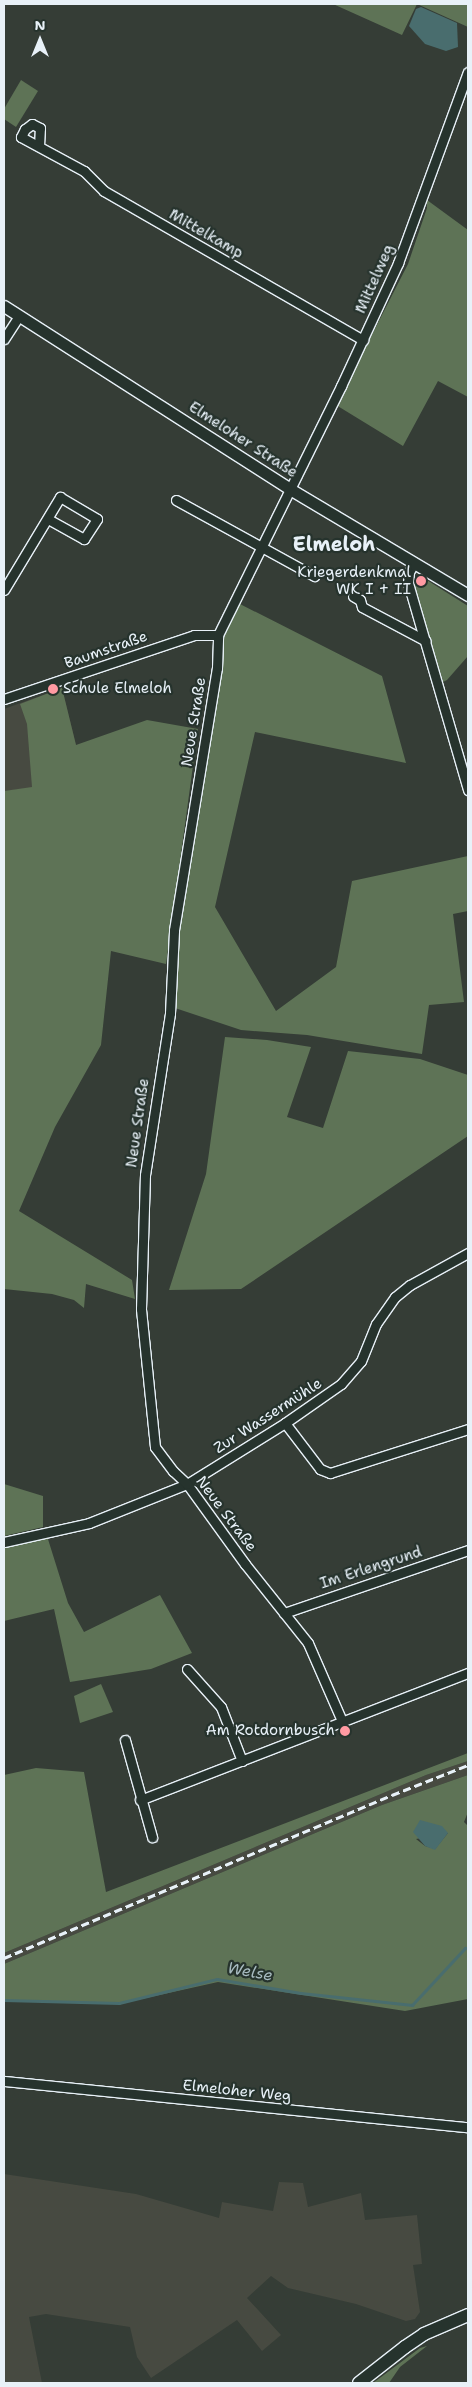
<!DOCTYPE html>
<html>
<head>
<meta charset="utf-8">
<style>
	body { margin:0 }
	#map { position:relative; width:472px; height:2387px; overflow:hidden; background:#353d36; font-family:"Shantell Sans",sans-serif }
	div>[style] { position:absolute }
	.built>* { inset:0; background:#474a41 }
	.green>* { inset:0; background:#5e7356 }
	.water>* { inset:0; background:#496d6e }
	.stream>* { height:3px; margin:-1.5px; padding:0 1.5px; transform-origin:1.5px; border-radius:1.5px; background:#496d6e }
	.roads { filter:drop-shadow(1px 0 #e8f1f8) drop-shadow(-1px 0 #e8f1f8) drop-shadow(0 1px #e8f1f8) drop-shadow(0 -1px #e8f1f8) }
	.minor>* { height:9px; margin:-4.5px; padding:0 4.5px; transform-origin:4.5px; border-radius:4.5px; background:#26332d }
	.tertiary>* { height:11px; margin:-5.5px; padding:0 5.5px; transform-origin:5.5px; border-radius:5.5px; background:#26332d }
	.secondary>* { height:12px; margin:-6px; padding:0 6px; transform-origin:6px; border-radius:6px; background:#26332d }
	.rail>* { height:3px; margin-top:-1.5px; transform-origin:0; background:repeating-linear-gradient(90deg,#e8f1f8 0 8px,transparent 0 12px) }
	.dots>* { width:14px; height:14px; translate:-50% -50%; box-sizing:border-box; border:2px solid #26332d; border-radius:50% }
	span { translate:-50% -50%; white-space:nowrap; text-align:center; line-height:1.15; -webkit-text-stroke:4.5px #26332d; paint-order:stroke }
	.street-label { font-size:15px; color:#e8f1f8 }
	.poi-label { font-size:15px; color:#e8f1f8 }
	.right { translate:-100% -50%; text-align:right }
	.left { translate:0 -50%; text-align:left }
	.water-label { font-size:16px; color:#a8bcc1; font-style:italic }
	.district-label { font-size:20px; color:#e8f1f8; font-weight:700 }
	.frame { position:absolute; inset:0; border:5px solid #e8f1f8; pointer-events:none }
	.north { position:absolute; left:15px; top:15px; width:50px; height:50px; -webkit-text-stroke:4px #26332d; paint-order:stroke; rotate:0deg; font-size:14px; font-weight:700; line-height:20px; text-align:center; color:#e8f1f8 }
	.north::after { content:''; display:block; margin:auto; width:18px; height:22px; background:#e8f1f8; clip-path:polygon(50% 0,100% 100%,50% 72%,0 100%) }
</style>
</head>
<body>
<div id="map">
	<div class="built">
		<div style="clip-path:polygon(62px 688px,76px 745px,32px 788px,4px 791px,4px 709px)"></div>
		<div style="clip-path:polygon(468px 1761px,468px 1775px,382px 1805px,4px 1964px,4px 1953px,426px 1775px)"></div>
		<div style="clip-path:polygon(4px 2174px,136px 2194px,219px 2218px,222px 2202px,273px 2211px,279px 2182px,303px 2183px,308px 2207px,361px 2193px,365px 2220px,417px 2215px,422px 2264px,413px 2265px,420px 2312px,415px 2319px,406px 2321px,356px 2304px,288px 2288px,271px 2276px,247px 2298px,281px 2335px,262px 2351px,237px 2320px,151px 2378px,137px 2357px,130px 2327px,46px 2314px,29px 2317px,42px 2383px,4px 2383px)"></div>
	</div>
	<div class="green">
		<div style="clip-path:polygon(333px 4px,468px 4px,468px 27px,417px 4px,402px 35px)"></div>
		<div style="clip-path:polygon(21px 80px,38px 91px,16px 127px,4px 119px,4px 109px)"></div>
		<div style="clip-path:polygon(427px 200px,468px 230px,468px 397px,438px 381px,403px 446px,336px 405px,408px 264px,427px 208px)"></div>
		<div style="clip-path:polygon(422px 577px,468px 606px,468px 656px,447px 680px,443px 682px,414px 584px)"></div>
		<div style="clip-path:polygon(238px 603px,382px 676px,406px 763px,255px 732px,215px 907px,276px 1011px,336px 967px,352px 881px,468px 856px,468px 911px,453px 914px,464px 1002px,429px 1005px,422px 1054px,307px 1035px,241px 1030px,175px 1008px,177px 933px,209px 731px,224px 633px)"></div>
		<div style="clip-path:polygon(62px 688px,76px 745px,147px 720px,198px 729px,166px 964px,111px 951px,101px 1045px,55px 1127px,19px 1211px,132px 1280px,135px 1299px,86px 1284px,84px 1308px,74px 1300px,52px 1294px,4px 1289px,4px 791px,32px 787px,27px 724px,20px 704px)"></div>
		<div style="clip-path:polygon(225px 1037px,267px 1040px,311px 1047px,287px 1117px,323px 1128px,348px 1051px,420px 1059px,468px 1075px,468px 1136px,241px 1289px,169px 1290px,206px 1174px)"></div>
		<div style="clip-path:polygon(4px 1484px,43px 1496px,43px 1527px,4px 1536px)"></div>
		<div style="clip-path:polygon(47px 1536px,68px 1603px,84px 1632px,160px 1595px,192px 1653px,151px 1669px,70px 1682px,54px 1609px,4px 1621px,4px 1546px)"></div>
		<div style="clip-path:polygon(101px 1684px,113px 1712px,80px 1723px,74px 1696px)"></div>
		<div style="clip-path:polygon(468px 1753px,468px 1761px,426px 1775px,4px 1953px,4px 1775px,36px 1768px,84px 1772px,106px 1892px)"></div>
		<div style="clip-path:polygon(evenodd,468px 1775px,468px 1812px,464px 1822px,468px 1826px,468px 1999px,405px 2011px,218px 1982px,119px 2004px,4px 2001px,4px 1964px,382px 1805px,468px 1775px,448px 1833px,435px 1849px,425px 1846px,416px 1839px,448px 1833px)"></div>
		<div style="clip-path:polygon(427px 2346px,400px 2367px,389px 2383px,373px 2383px,420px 2348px)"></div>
	</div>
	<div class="water">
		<div style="clip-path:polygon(421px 7px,457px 23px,458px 47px,446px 51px,425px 44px,409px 26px,416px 9px)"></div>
		<div style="clip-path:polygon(420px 1820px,442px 1826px,448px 1833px,435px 1850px,425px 1846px,413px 1832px)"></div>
	</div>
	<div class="stream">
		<div style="left:4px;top:2000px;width:115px;rotate:1.5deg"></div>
		<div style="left:119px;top:2003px;width:101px;rotate:-13.8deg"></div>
		<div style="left:217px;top:1979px;width:85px;rotate:9.5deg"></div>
		<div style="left:301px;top:1993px;width:112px;rotate:6.2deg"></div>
		<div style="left:412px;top:2005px;width:78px;rotate:-47.1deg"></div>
		<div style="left:465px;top:1948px;width:3px"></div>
	</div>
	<div class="roads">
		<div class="minor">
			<div style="left:39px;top:146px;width:18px;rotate:-87deg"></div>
			<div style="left:40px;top:128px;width:9px;rotate:-153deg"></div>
			<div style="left:32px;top:124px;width:9px;rotate:144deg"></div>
			<div style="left:25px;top:129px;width:9px;rotate:117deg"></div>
			<div style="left:21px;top:137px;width:72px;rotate:28.4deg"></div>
			<div style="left:84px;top:171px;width:28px;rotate:45deg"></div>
			<div style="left:104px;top:191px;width:299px;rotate:29.9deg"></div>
			<div style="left:4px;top:339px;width:27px;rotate:-57deg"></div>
			<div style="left:176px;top:500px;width:158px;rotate:28.8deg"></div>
			<div style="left:414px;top:563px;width:10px;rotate:119deg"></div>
			<div style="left:409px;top:572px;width:11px;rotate:95deg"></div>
			<div style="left:408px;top:583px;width:216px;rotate:73.8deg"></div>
			<div style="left:4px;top:590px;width:109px;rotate:-58.9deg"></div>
			<div style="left:60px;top:497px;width:43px;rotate:30.7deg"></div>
			<div style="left:97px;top:519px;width:24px;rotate:123deg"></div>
			<div style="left:84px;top:539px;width:41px;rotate:-150.9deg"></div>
			<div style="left:353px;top:596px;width:8px;rotate:30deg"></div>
			<div style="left:360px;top:600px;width:7px;rotate:74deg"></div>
			<div style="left:362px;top:607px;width:72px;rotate:28deg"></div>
			<div style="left:4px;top:699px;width:200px;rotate:-18.6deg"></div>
			<div style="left:194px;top:635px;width:24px"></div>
			<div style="left:285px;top:1423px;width:58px;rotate:52.7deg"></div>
			<div style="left:320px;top:1469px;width:11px;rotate:22deg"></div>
			<div style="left:330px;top:1473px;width:145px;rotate:-17.7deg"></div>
			<div style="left:4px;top:1542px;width:87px;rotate:-12.6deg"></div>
			<div style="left:89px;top:1523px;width:105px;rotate:-21.7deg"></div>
			<div style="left:187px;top:1484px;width:115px;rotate:-31.9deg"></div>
			<div style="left:285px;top:1423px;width:68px;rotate:-34.9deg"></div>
			<div style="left:341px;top:1384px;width:30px;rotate:-49deg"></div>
			<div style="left:361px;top:1361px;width:40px;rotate:-68deg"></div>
			<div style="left:376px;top:1324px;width:33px;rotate:-55deg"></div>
			<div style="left:395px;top:1297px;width:19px;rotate:-39deg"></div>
			<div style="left:410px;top:1285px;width:66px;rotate:-28.9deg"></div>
			<div style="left:284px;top:1613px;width:194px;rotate:-18.9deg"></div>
			<div style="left:187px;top:1669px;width:51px;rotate:48.2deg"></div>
			<div style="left:221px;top:1707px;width:58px;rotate:68.7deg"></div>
			<div style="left:342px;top:1721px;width:85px;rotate:-113.6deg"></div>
			<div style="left:308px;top:1643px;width:101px;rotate:-128.6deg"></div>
			<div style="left:245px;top:1564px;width:99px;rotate:-125.9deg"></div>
			<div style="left:187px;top:1484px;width:19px;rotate:-137deg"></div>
			<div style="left:173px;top:1471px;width:30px;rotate:-127deg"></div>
			<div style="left:155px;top:1447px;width:139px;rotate:-95.8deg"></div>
			<div style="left:141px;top:1309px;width:134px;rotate:-88.3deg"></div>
			<div style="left:145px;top:1175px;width:164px;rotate:-81.2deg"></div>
			<div style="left:170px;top:1013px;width:83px;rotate:-87.2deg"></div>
			<div style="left:174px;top:930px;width:266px;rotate:-80.7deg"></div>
			<div style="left:217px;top:668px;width:33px;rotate:-88deg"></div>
			<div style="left:218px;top:635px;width:278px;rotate:-63.7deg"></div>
			<div style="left:341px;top:386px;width:136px;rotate:-65.1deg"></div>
			<div style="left:398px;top:263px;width:203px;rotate:-69.9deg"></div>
			<div style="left:125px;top:1740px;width:101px;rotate:74.4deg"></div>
			<div style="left:140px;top:1800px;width:352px;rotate:-21.2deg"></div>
			<div style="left:4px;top:2081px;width:466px;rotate:5.7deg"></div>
		</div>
		<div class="tertiary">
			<div style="left:4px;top:306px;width:340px;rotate:32.6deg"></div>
			<div style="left:290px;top:489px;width:207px;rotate:30.8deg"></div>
		</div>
		<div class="secondary">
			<div style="left:359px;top:2383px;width:58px;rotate:-38deg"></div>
			<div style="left:405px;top:2347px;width:23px;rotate:-34deg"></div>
			<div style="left:424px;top:2334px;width:48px;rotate:-23.4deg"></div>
		</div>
	</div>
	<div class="rail">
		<div style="left:4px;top:1958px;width:421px;rotate:-22.8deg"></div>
		<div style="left:392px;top:1795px;width:82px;rotate:-21.5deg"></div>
	</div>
	<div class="dots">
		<div style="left:421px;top:581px;background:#ff9aa2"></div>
		<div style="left:53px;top:689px;background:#ff9aa2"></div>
		<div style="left:345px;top:1731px;background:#ff9aa2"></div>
	</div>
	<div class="street-label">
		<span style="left:206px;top:234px;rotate:30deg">Mittelkamp</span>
		<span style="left:375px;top:279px;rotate:-66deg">Mittelweg</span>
		<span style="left:243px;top:440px;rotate:33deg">Elmeloher Straße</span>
		<span style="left:106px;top:650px;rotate:-19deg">Baumstraße</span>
		<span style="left:194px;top:722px;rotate:-81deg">Neue Straße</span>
		<span style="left:138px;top:1123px;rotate:-82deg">Neue Straße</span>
		<span style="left:268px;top:1416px;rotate:-33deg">Zur Wassermühle</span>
		<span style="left:226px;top:1514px;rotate:53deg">Neue Straße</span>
		<span style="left:371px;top:1568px;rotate:-18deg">Im Erlengrund</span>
		<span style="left:237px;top:2091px;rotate:6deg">Elmeloher Weg</span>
	</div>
	<div class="poi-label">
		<span class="right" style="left:411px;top:581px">Kriegerdenkmal<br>WK I + II</span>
		<span class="left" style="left:63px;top:689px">Schule Elmeloh</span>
		<span class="right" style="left:335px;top:1731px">Am Rotdornbusch</span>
	</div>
	<div class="water-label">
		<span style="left:250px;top:1972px;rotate:10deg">Welse</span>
	</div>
	<div class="district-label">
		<span style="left:334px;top:544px">Elmeloh</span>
	</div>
	<div class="frame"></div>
	<div class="north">N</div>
</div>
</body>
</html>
